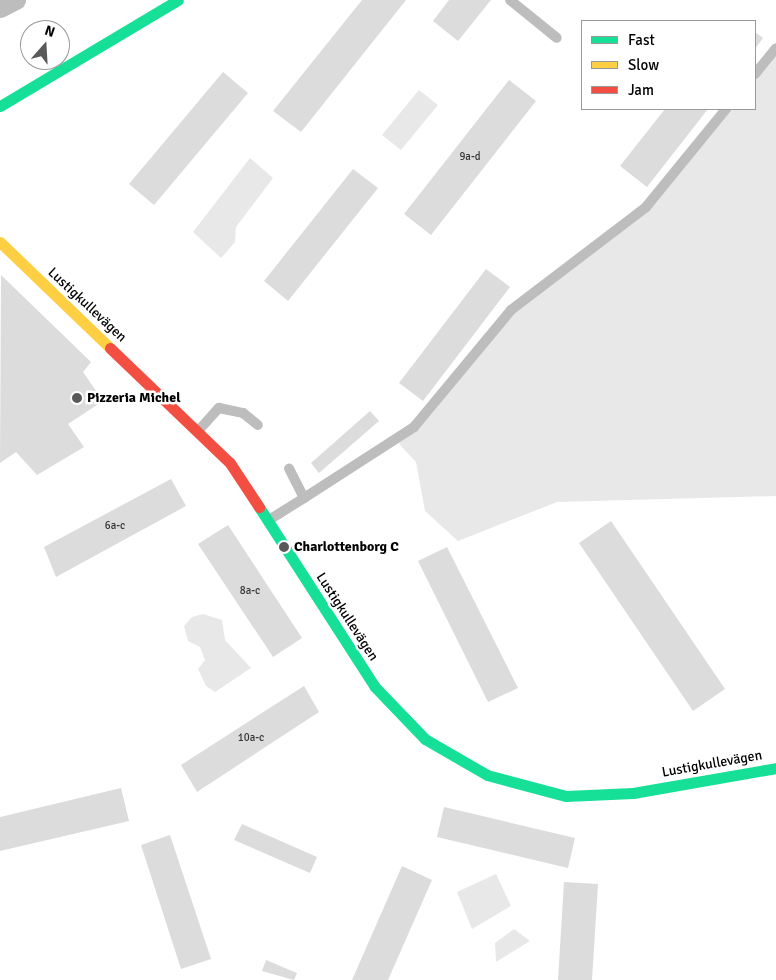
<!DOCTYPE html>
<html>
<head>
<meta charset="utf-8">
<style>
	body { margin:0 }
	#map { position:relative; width:776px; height:980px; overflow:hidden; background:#fff; font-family:Signika,sans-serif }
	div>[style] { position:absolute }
	.green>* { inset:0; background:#e8e8e8 }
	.building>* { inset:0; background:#dcdcdc }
	.lane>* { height:10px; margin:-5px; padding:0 5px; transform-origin:5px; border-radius:5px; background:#bdbdbd }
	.street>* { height:19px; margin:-9.5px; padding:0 9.5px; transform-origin:9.5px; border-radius:9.5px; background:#bdbdbd }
	.fast>* { height:11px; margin:-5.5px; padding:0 5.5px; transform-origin:5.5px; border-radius:5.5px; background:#16e098 }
	.slow>* { height:11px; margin:-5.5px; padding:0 5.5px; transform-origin:5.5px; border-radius:5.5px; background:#ffcf43 }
	.jam>* { height:11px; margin:-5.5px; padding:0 5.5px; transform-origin:5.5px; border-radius:5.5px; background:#f24e42 }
	.dots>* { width:14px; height:14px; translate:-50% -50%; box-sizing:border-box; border:2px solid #fff; border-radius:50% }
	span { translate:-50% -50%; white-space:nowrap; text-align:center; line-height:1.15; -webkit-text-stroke:5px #fff; paint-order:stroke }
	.number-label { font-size:11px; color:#373737 }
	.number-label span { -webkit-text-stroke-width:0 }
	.street-label { font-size:14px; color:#000 }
	.poi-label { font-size:14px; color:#000; font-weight:700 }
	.left { translate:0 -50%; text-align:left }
	.legend { position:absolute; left:581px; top:20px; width:175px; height:90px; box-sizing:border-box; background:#fff; border:1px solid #999; margin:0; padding:6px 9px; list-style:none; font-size:15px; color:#000 }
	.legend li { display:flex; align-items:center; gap:10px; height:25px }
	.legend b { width:25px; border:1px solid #999 }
	.north { position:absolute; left:20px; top:20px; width:50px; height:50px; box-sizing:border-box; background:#fff; border:1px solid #999; border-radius:50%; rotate:19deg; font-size:14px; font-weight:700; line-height:20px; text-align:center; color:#000 }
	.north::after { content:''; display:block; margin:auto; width:18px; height:22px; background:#595959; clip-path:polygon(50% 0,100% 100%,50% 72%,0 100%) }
</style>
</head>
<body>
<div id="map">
	<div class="green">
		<div style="clip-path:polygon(776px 48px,776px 496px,557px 502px,458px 541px,425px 511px,416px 462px,399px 444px,483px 339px,655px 199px,727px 109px,755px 109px,755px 75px)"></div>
		<div style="clip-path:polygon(419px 90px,438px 105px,401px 150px,382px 135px)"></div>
		<div style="clip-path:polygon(250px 158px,273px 178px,236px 227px,235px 242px,221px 258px,193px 232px)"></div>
		<div style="clip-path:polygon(203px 614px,222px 620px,225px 640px,251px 668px,215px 692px,206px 686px,198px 669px,205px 660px,200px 647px,188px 641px,184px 626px,192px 617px)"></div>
		<div style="clip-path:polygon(496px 874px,511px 906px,472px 929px,457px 892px)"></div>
		<div style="clip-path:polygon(514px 929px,530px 941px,496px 962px,495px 943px)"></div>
	</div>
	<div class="building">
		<div style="clip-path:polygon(362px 0,406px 0,301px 132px,273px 111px)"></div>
		<div style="clip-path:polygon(449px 0,491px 0,458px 41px,433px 21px)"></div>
		<div style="clip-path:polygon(755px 32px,763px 38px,755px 49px)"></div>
		<div style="clip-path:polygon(223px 72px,248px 93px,154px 205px,129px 184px)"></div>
		<div style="clip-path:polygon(509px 80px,536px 101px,431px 235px,404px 214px)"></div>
		<div style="clip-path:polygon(665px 109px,708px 109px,647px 187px,620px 166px)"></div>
		<div style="clip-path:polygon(353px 169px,378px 188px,288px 301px,264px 281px)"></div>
		<div style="clip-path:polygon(486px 269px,510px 287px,423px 401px,399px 383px)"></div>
		<div style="clip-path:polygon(1px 275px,91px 362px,83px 372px,103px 401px,68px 424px,84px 447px,37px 475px,16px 452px,0 463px)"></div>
		<div style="clip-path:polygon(370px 411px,379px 421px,319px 473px,311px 463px)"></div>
		<div style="clip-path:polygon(171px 479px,186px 506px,56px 577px,44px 547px)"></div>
		<div style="clip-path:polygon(611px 521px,725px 689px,693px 711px,579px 543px)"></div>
		<div style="clip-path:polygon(228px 525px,302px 638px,273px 657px,198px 544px)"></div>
		<div style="clip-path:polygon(447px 547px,518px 688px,488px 702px,418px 561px)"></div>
		<div style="clip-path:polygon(304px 686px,319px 712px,197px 792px,181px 765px)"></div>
		<div style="clip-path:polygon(121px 788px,129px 821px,0 851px,0 817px)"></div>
		<div style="clip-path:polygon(444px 807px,575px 838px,568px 868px,437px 837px)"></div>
		<div style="clip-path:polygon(242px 824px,317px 857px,310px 873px,234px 840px)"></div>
		<div style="clip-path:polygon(170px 835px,211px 959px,181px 969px,141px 845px)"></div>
		<div style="clip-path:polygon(402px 866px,432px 880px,388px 980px,352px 980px)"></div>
		<div style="clip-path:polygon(564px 882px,598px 884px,592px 980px,558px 980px)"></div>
		<div style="clip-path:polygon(266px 960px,297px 973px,294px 980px,262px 971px)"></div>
	</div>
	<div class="lane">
		<div style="left:510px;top:0;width:60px;rotate:39deg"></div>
		<div style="left:755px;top:74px;width:33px;rotate:-51deg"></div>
		<div style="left:199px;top:430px;width:30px;rotate:-48deg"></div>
		<div style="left:219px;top:408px;width:25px;rotate:12deg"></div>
		<div style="left:243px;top:413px;width:19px;rotate:39deg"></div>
		<div style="left:304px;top:498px;width:131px;rotate:-32.8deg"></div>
		<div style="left:414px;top:427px;width:152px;rotate:-50.3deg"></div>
		<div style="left:511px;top:310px;width:170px;rotate:-37.3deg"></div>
		<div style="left:646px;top:207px;width:127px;rotate:-50.8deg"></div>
		<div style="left:269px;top:520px;width:41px;rotate:-32.2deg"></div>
		<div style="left:304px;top:498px;width:33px;rotate:-117deg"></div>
	</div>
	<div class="street">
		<div style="left:0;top:8px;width:18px;rotate:-27deg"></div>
	</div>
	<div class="fast">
		<div style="left:0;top:106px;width:207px;rotate:-30.8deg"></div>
		<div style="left:259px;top:507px;width:214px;rotate:57.2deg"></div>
		<div style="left:375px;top:687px;width:72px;rotate:46.1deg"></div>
		<div style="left:425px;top:739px;width:72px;rotate:30.1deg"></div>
		<div style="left:487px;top:775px;width:82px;rotate:14.9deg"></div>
		<div style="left:566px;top:796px;width:67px;rotate:-2.6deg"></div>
		<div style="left:633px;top:793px;width:145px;rotate:-9.9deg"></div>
	</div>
	<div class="slow">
		<div style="left:0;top:242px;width:153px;rotate:43.9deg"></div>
	</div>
	<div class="jam">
		<div style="left:110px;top:348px;width:166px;rotate:43.8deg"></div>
		<div style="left:230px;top:463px;width:53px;rotate:56.6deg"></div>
	</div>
	<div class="dots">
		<div style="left:77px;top:398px;background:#595959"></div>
		<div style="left:284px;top:547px;background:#595959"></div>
	</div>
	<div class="number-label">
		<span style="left:470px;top:157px">9a-d</span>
		<span style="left:115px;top:526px">6a-c</span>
		<span style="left:250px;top:591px">8a-c</span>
		<span style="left:251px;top:738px">10a-c</span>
	</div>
	<div class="street-label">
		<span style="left:87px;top:305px;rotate:43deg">Lustigkullevägen</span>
		<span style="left:347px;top:617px;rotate:57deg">Lustigkullevägen</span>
		<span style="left:712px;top:764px;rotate:-10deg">Lustigkullevägen</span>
	</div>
	<div class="poi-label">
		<span class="left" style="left:87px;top:398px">Pizzeria Michel</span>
		<span class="left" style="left:294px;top:547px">Charlottenborg C</span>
	</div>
	<ul class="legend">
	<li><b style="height:6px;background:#16e098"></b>Fast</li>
	<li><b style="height:6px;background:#ffcf43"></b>Slow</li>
	<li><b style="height:6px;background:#f24e42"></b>Jam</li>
	</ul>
	<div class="north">N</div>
</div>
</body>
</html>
